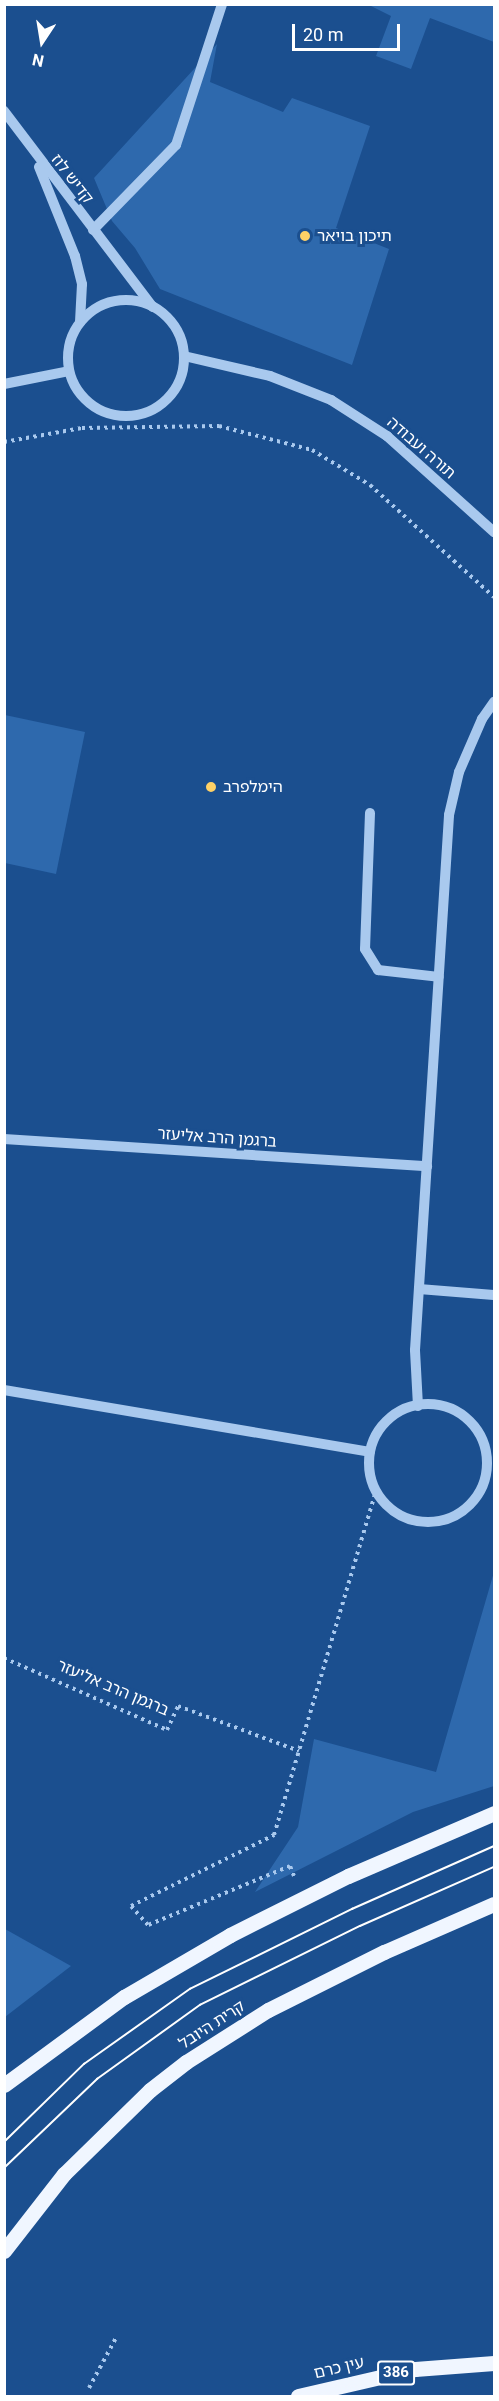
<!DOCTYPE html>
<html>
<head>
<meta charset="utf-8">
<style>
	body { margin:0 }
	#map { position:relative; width:499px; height:2401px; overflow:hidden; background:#1b4f8f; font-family:Roboto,"Noto Sans Hebrew",sans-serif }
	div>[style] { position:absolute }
	.green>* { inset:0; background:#2e69ad }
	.path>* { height:4px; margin-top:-2px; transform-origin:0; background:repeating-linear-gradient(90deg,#a9c9ee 0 3px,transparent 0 7.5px) }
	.minor>* { height:10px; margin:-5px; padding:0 5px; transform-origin:5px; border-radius:5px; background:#a9c9ee }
	.minor>.ring { margin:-5px; padding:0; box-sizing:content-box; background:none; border:10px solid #a9c9ee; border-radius:50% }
	.major>* { height:15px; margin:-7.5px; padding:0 7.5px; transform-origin:7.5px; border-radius:7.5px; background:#f0f6ff }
	.tram>* { height:1.5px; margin:-0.75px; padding:0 0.75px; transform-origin:0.75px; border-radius:0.75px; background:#fff }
	.dots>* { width:16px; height:16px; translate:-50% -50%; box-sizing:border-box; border:3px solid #1b4f8f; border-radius:50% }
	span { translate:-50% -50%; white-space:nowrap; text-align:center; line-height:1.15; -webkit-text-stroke:6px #1b4f8f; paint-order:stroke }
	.shield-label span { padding:2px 4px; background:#1b4f8f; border:2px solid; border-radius:4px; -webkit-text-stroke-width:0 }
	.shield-label { font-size:15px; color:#fff; font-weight:700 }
	.street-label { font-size:16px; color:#fff }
	.poi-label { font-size:16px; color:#fff }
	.left { translate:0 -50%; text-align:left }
	.frame { position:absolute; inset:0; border:6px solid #fff; pointer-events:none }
	.north { position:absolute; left:12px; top:12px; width:60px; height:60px; -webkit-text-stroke:4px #1b4f8f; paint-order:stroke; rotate:192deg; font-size:16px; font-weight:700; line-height:24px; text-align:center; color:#fff }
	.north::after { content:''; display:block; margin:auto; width:21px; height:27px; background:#fff; clip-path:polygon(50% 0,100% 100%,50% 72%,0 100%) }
	.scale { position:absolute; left:292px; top:24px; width:108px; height:27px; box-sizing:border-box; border:3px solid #fff; border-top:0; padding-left:8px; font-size:18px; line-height:21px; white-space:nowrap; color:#fff; -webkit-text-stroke:4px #1b4f8f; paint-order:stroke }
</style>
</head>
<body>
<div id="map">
	<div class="green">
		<div style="clip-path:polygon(367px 4px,494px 5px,494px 42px,430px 18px,411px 69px,376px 56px,391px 16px)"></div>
		<div style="clip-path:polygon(217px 44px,210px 82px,283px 112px,292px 98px,370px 126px,336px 228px,389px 249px,352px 365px,160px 289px,135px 248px,112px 221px,94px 178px)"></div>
		<div style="clip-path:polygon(5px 715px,85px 732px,56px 874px,5px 863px)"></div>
		<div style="clip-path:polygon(494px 1572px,494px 1786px,413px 1812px,255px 1892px,298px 1827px,314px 1739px,436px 1772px)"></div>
		<div style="clip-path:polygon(5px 1929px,71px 1966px,5px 2017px)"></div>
	</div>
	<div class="path">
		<div style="left:4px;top:442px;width:79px;rotate:-10.2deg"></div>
		<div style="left:82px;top:428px;width:137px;rotate:-0.8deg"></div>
		<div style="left:219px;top:426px;width:96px;rotate:14.5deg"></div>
		<div style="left:312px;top:450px;width:68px;rotate:31.1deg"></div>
		<div style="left:370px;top:485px;width:167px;rotate:42.1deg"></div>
		<div style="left:4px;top:1658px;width:178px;rotate:23.8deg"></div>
		<div style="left:167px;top:1730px;width:26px;rotate:-65deg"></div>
		<div style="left:178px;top:1706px;width:129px;rotate:20.4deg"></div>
		<div style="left:294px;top:1876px;width:11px;rotate:-112deg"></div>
		<div style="left:290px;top:1866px;width:154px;rotate:157.4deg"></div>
		<div style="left:148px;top:1925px;width:25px;rotate:-132deg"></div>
		<div style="left:131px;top:1906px;width:160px;rotate:-26.4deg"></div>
		<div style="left:274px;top:1835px;width:359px;rotate:-73.5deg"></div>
		<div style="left:89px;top:2388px;width:59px;rotate:-61.7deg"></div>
	</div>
	<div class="minor">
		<div style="left:4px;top:111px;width:246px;rotate:52.8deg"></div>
		<div style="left:39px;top:167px;width:96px;rotate:68deg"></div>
		<div style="left:75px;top:256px;width:29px;rotate:76deg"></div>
		<div style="left:82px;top:284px;width:38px;rotate:93deg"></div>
		<div style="left:93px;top:230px;width:119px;rotate:-45.7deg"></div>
		<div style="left:176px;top:145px;width:148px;rotate:-71.9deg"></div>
		<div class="ring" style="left:68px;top:300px;width:106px;height:106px"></div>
		<div style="left:184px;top:356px;width:88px;rotate:13.1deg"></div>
		<div style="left:270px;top:376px;width:66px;rotate:21.5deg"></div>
		<div style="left:331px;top:400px;width:67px;rotate:32.7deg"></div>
		<div style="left:387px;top:436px;width:144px;rotate:41.9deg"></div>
		<div style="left:4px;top:384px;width:66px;rotate:-11.3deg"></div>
		<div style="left:370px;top:813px;width:136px;rotate:92.1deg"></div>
		<div style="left:365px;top:949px;width:25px;rotate:58deg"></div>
		<div style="left:378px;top:970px;width:61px;rotate:6.5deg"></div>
		<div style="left:4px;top:1139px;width:424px;rotate:3.7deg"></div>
		<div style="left:419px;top:1289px;width:75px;rotate:4.6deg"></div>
		<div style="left:4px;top:1390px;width:371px;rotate:9.6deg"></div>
		<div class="ring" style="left:369px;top:1404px;width:108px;height:108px"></div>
		<div style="left:418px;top:1406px;width:56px;rotate:-93.1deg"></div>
		<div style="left:415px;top:1350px;width:536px;rotate:-86.36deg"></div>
		<div style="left:449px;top:815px;width:44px;rotate:-76.9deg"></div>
		<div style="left:459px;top:772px;width:58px;rotate:-66.5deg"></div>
		<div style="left:482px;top:719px;width:21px;rotate:-55deg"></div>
	</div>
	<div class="major">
		<div style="left:4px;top:2085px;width:149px;rotate:-36.3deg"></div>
		<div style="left:124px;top:1997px;width:123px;rotate:-30.3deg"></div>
		<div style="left:230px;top:1935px;width:132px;rotate:-26.6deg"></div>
		<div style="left:348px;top:1876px;width:159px;rotate:-23.3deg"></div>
		<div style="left:4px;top:2251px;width:98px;rotate:-52.1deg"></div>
		<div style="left:64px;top:2174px;width:120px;rotate:-44.3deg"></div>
		<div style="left:150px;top:2090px;width:46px;rotate:-37.9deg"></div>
		<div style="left:186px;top:2062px;width:97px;rotate:-32.4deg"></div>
		<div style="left:268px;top:2010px;width:130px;rotate:-26.6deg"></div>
		<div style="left:384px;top:1952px;width:120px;rotate:-23.6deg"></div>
		<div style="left:298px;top:2396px;width:120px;rotate:-13deg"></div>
		<div style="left:415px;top:2369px;width:79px;rotate:-4.3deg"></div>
	</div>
	<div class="tram">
		<div style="left:4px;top:2142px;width:112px;rotate:-44.3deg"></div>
		<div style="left:84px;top:2064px;width:130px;rotate:-35.3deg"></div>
		<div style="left:190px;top:1989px;width:181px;rotate:-26.3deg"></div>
		<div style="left:352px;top:1909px;width:155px;rotate:-23.9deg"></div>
		<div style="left:4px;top:2168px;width:129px;rotate:-43.7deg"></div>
		<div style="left:97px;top:2079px;width:127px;rotate:-35.7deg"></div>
		<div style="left:200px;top:2005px;width:178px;rotate:-26.3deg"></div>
		<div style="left:360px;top:1926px;width:146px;rotate:-23.8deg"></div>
	</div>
	<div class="dots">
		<div style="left:305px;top:236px;background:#ffd166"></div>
		<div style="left:211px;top:787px;background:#ffd166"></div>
	</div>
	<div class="shield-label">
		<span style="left:396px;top:2373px">386</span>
	</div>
	<div class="street-label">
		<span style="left:72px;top:179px;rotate:52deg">קדיש לוז</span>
		<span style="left:421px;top:448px;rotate:41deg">תורה ועבודה</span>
		<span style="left:217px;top:1138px;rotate:4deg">ברגמן הרב אליעזר</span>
		<span style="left:113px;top:1688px;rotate:23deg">ברגמן הרב אליעזר</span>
		<span style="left:212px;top:2025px;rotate:-33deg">קרית היובל</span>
		<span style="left:339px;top:2368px;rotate:-13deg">עין כרם</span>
	</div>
	<div class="poi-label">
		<span class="left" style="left:317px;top:236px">תיכון בויאר</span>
		<span class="left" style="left:223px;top:787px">הימלפרב</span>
	</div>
	<div class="frame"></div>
	<div class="north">N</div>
	<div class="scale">20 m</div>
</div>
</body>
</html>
